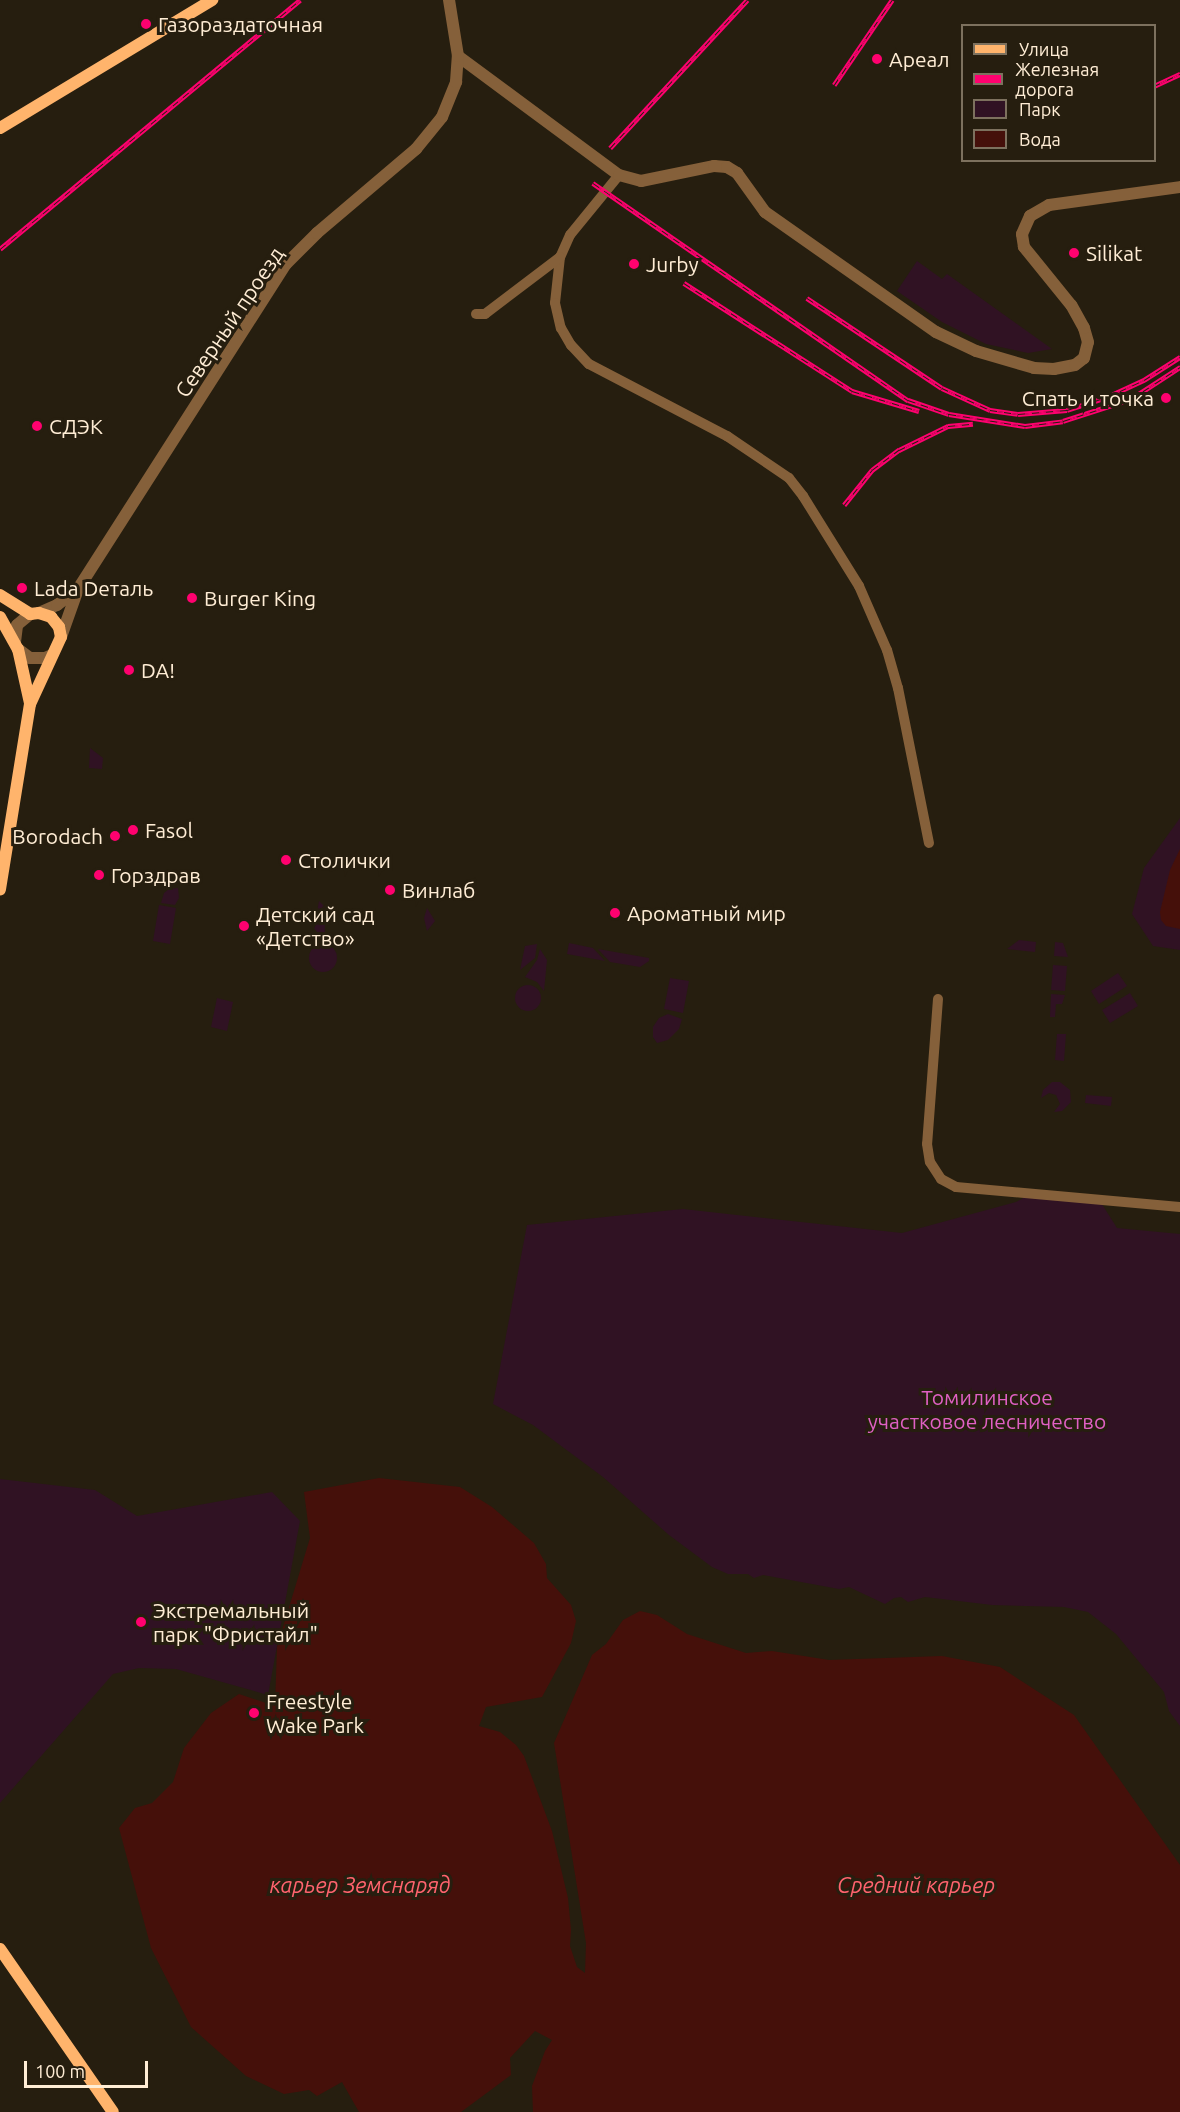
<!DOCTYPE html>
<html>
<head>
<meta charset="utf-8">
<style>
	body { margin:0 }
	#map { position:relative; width:1180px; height:2112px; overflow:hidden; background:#261e0f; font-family:Ubuntu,sans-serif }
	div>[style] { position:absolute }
	.green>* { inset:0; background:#301223 }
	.round { border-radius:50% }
	.water>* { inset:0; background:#45100a }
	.minor>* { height:10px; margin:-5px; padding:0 5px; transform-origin:5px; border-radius:5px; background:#85603a }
	.tertiary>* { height:12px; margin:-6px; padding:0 6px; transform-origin:6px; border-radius:6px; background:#85603a }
	.secondary>* { height:12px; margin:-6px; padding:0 6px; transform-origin:6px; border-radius:6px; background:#ffb46c }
	.rail>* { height:4.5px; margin-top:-2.25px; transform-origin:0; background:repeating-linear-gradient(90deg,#261e0f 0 7px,#ff016f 0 14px); box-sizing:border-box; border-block:2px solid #ff016f }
	.dots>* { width:16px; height:16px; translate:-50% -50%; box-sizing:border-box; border:3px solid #261e0f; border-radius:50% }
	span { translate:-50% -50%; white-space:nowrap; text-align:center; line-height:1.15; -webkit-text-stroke:6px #261e0f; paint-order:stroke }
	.poi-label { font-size:21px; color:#ffedd5 }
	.left { translate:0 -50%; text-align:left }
	.right { translate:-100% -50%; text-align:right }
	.street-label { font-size:21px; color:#ffedd5 }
	.park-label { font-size:21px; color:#e060c4 }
	.water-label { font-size:22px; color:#ff636e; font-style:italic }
	.legend { position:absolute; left:961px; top:24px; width:195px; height:138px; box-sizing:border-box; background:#261e0f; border:2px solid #7d715e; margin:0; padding:8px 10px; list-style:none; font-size:18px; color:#ffedd5 }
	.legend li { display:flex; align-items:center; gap:12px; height:30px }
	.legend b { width:30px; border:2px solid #7d715e }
	.scale { position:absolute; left:24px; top:2061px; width:124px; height:27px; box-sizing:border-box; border:3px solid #ffedd5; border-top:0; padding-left:8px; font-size:18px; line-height:21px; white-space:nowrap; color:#ffedd5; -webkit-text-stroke:4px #261e0f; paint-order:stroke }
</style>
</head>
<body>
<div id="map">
	<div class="green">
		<div style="clip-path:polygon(917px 261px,942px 279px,947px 274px,1052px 349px,1028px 353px,986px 344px,942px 322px,897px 291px)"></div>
		<div style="clip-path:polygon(90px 748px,103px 758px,102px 769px,89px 768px)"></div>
		<div style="clip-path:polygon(1180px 818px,1180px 950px,1153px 946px,1132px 914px,1144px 868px)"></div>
		<div style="clip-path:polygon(178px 888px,179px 898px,175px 905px,161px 903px,164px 893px,169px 889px)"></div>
		<div style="clip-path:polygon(319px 901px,325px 907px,328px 917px,323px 940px,314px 928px)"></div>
		<div style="clip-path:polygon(159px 905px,176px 908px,170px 944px,153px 941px)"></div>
		<div style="clip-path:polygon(427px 908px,435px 921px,427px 931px,424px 918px)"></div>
		<div style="clip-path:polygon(1019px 940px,1036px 942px,1035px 952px,1007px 949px)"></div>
		<div style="clip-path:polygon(1055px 942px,1063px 943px,1068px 957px,1054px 956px)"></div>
		<div style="clip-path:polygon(569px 943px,593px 948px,605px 961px,567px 954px)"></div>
		<div style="clip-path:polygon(537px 944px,535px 958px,520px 970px,525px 946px)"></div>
		<div class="round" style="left:309px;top:944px;width:28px;height:28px"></div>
		<div style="clip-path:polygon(540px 949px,547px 960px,544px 991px,537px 982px,525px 977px,537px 960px)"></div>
		<div style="clip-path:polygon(598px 949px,649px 958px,649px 961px,640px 967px,610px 962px)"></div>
		<div style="clip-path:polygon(1053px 965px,1067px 966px,1065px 991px,1051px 990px)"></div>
		<div style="clip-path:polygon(1118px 973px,1127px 986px,1099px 1004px,1091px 991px)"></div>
		<div style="clip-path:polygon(670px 978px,689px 981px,683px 1013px,664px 1009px)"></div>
		<div class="round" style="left:515px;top:985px;width:26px;height:26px"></div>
		<div style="clip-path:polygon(1130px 993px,1138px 1006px,1110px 1023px,1102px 1010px)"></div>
		<div style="clip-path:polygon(1051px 994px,1065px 995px,1062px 1004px,1056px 1004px,1055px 1017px,1050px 1017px)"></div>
		<div style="clip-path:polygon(217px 998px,233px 1002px,227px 1031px,211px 1027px)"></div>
		<div style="clip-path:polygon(668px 1014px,682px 1019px,679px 1029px,668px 1040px,657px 1043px,653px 1037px,653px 1027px,659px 1018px)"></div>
		<div style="clip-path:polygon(1057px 1034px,1066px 1034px,1064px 1061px,1055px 1060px)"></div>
		<div style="clip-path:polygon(1052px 1082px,1060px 1082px,1070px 1090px,1071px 1102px,1062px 1111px,1054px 1112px,1060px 1104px,1056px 1095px,1049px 1093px,1041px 1098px,1043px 1090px)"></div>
		<div style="clip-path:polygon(1086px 1095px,1112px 1097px,1111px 1106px,1085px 1103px)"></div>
		<div style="clip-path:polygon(1027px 1196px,1100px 1201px,1117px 1228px,1180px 1234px,1180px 1726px,1169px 1711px,1164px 1692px,1116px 1634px,1088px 1612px,1064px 1607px,992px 1605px,925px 1597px,908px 1602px,901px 1597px,894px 1598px,885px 1604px,849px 1587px,839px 1589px,763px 1575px,754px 1578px,748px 1574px,728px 1574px,712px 1567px,669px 1535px,603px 1477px,533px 1425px,493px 1404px,527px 1225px,683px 1209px,902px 1233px,1016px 1202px)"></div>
		<div style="clip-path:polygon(0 1479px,95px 1490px,137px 1516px,272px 1492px,300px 1521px,268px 1695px,176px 1669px,139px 1668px,113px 1674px,0 1803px)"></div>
	</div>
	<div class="water">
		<div style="clip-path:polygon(1180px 849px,1180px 929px,1166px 926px,1161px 920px,1160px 912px,1170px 870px)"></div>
		<div style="clip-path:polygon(379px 1478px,460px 1487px,492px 1507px,534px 1543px,546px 1564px,547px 1578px,571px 1605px,576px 1621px,571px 1643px,542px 1697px,486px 1707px,479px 1726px,500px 1732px,516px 1745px,524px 1756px,552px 1831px,568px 1898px,571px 1930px,570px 1946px,577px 1967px,585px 1973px,586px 1943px,554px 1743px,592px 1655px,606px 1644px,623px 1620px,640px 1611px,657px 1615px,687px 1634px,746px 1653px,772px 1651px,829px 1660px,942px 1656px,1000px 1667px,1074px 1715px,1180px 1865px,1180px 2112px,533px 2112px,532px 2086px,545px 2051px,552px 2040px,535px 2031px,510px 2058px,511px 2075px,461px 2112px,359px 2112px,342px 2082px,317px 2096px,309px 2090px,284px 2094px,246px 2076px,191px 2027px,151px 1948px,119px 1828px,135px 1808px,152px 1803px,173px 1782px,184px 1748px,211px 1713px,239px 1694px,275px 1706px,277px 1647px,310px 1538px,304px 1492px)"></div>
	</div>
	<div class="minor">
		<div style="left:619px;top:175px;width:77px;rotate:129.2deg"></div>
		<div style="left:570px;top:235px;width:24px;rotate:114deg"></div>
		<div style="left:560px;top:257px;width:46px;rotate:96.2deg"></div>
		<div style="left:555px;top:303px;width:26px;rotate:77deg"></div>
		<div style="left:561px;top:328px;width:20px;rotate:60deg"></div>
		<div style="left:571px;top:345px;width:26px;rotate:47deg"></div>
		<div style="left:589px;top:364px;width:156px;rotate:27.6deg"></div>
		<div style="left:727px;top:436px;width:75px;rotate:34.1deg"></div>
		<div style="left:789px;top:478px;width:23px;rotate:52deg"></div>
		<div style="left:803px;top:496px;width:106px;rotate:58.1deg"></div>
		<div style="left:859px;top:586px;width:70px;rotate:66.4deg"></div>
		<div style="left:887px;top:650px;width:40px;rotate:74deg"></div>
		<div style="left:898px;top:688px;width:158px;rotate:78.7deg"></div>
		<div style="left:476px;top:314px;width:9px"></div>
		<div style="left:485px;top:314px;width:94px;rotate:-37.2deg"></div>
		<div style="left:938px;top:999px;width:145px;rotate:94.3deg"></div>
		<div style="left:927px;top:1144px;width:18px;rotate:81deg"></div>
		<div style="left:930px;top:1162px;width:20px;rotate:57deg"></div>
		<div style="left:941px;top:1179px;width:17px;rotate:28deg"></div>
		<div style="left:956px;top:1187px;width:225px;rotate:5.1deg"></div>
	</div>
	<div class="tertiary">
		<div style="left:458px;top:56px;width:200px;rotate:36.5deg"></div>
		<div style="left:619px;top:175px;width:23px;rotate:15deg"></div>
		<div style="left:641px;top:181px;width:75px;rotate:-11.6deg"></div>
		<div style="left:714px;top:166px;width:13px;rotate:4deg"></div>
		<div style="left:727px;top:167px;width:12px;rotate:31deg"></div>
		<div style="left:737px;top:173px;width:48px;rotate:54.3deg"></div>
		<div style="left:765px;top:212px;width:209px;rotate:35.1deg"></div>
		<div style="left:936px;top:332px;width:44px;rotate:25.4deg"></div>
		<div style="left:976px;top:351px;width:60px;rotate:16.3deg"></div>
		<div style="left:1034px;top:368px;width:20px;rotate:3deg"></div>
		<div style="left:1054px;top:369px;width:21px;rotate:-11deg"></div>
		<div style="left:1075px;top:365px;width:11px;rotate:-38deg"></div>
		<div style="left:1084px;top:358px;width:16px;rotate:-76deg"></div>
		<div style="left:1088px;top:342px;width:15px;rotate:-106deg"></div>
		<div style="left:1084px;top:328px;width:26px;rotate:-119deg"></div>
		<div style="left:1071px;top:305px;width:75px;rotate:-129deg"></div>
		<div style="left:1024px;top:247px;width:13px;rotate:-99deg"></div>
		<div style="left:1022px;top:234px;width:20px;rotate:-66deg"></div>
		<div style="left:1030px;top:216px;width:22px;rotate:-30deg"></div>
		<div style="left:1049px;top:205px;width:132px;rotate:-7.8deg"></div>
		<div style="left:39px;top:613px;width:20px;rotate:-24deg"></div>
		<div style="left:57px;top:605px;width:25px;rotate:-37deg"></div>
		<div style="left:61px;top:637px;width:51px;rotate:-70.5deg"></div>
		<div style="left:78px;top:589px;width:386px;rotate:-57.4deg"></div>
		<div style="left:286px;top:264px;width:44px;rotate:-45deg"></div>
		<div style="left:317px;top:233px;width:130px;rotate:-40.3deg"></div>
		<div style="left:416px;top:149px;width:41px;rotate:-50.9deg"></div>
		<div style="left:442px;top:117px;width:38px;rotate:-68deg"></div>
		<div style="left:456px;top:82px;width:26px;rotate:-86deg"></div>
		<div style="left:458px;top:56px;width:57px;rotate:-99.1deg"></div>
		<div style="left:15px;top:642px;width:17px;rotate:-83deg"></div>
		<div style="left:17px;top:625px;width:17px;rotate:-40deg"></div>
		<div style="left:18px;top:649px;width:15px;rotate:37deg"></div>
		<div style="left:30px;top:658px;width:15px"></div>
		<div style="left:45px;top:658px;width:8px;rotate:-23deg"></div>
	</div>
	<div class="secondary">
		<div style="left:0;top:128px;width:248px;rotate:-31.1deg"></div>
		<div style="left:0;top:595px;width:36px;rotate:32deg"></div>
		<div style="left:30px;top:614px;width:9px;rotate:-6deg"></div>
		<div style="left:39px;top:613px;width:13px;rotate:18deg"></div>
		<div style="left:51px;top:617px;width:13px;rotate:51deg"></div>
		<div style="left:59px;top:627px;width:10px;rotate:79deg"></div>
		<div style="left:61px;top:637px;width:74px;rotate:114.8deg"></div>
		<div style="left:30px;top:704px;width:188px;rotate:99.2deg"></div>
		<div style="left:0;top:617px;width:37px;rotate:61deg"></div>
		<div style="left:18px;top:649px;width:55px;rotate:77.5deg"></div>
		<div style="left:0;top:1949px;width:198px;rotate:55.3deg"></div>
	</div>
	<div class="rail">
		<div style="left:834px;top:85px;width:103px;rotate:-55.7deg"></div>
		<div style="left:1154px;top:86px;width:29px;rotate:-25deg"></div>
		<div style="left:610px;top:148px;width:202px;rotate:-47.2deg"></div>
		<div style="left:593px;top:183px;width:383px;rotate:34.6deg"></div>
		<div style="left:908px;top:400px;width:43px;rotate:18.9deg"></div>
		<div style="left:949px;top:414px;width:77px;rotate:9deg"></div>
		<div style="left:1025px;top:426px;width:38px;rotate:-7deg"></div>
		<div style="left:1063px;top:421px;width:71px;rotate:-17.9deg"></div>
		<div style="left:1131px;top:399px;width:59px;rotate:-33.1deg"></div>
		<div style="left:0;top:249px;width:390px;rotate:-39.7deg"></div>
		<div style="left:684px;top:283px;width:200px;rotate:32.7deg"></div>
		<div style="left:852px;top:391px;width:70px;rotate:16.6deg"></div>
		<div style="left:807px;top:298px;width:162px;rotate:33.7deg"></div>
		<div style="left:942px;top:388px;width:53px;rotate:24.6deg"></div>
		<div style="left:990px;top:410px;width:28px;rotate:8deg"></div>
		<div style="left:1018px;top:414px;width:49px;rotate:-4.7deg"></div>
		<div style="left:1067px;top:410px;width:42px;rotate:-18deg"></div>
		<div style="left:1107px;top:397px;width:41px;rotate:-24.7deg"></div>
		<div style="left:1144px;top:380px;width:43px;rotate:-32.6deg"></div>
		<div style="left:844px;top:505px;width:45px;rotate:-51.3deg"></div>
		<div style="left:872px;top:470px;width:34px;rotate:-37deg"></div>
		<div style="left:899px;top:450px;width:55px;rotate:-26.1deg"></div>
		<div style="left:948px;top:426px;width:25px;rotate:-5deg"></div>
	</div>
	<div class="dots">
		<div style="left:146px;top:24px;background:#ff016f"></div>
		<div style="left:877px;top:59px;background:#ff016f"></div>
		<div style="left:1074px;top:253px;background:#ff016f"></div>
		<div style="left:634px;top:264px;background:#ff016f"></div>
		<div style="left:1166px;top:398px;background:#ff016f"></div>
		<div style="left:37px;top:426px;background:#ff016f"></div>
		<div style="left:22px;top:588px;background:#ff016f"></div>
		<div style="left:192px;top:598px;background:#ff016f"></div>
		<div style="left:129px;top:670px;background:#ff016f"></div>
		<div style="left:133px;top:830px;background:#ff016f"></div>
		<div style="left:115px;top:836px;background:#ff016f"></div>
		<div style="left:286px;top:860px;background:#ff016f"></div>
		<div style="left:99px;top:875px;background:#ff016f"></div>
		<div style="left:390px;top:890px;background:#ff016f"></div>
		<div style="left:615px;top:913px;background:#ff016f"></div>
		<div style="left:244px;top:926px;background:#ff016f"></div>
		<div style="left:141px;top:1622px;background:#ff016f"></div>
		<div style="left:254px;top:1713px;background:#ff016f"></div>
	</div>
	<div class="poi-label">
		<span class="left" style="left:158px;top:24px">Газораздаточная</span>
		<span class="left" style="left:889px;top:59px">Ареал</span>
		<span class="left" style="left:1086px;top:253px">Silikat</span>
		<span class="left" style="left:646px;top:264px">Jurby</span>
		<span class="right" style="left:1154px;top:398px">Спать и точка</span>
		<span class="left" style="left:49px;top:426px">СДЭК</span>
		<span class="left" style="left:34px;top:588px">Lada Dеталь</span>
		<span class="left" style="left:204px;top:598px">Burger King</span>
		<span class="left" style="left:141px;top:670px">DA!</span>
		<span class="left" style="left:145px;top:830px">Fasol</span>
		<span class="right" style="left:103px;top:836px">Borodach</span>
		<span class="left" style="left:298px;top:860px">Столички</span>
		<span class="left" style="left:111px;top:875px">Горздрав</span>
		<span class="left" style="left:402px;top:890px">Винлаб</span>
		<span class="left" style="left:627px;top:913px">Ароматный мир</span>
		<span class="left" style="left:256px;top:926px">Детский сад<br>«Детство»</span>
		<span class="left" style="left:153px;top:1622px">Экстремальный<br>парк "Фристайл"</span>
		<span class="left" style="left:266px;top:1713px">Freestyle<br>Wake Park</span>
	</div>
	<div class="street-label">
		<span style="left:229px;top:322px;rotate:-56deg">Северный проезд</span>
	</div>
	<div class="park-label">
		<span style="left:987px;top:1409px">Томилинское<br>участковое лесничество</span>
	</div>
	<div class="water-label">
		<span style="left:360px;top:1885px">карьер Земснаряд</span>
		<span style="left:916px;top:1885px">Средний карьер</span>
	</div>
	<ul class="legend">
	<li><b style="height:8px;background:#ffb46c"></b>Улица</li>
	<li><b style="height:8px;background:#ff016f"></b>Железная дорога</li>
	<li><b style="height:16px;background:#301223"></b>Парк</li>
	<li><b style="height:16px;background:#45100a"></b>Вода</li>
	</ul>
	<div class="scale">100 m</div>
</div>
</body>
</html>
